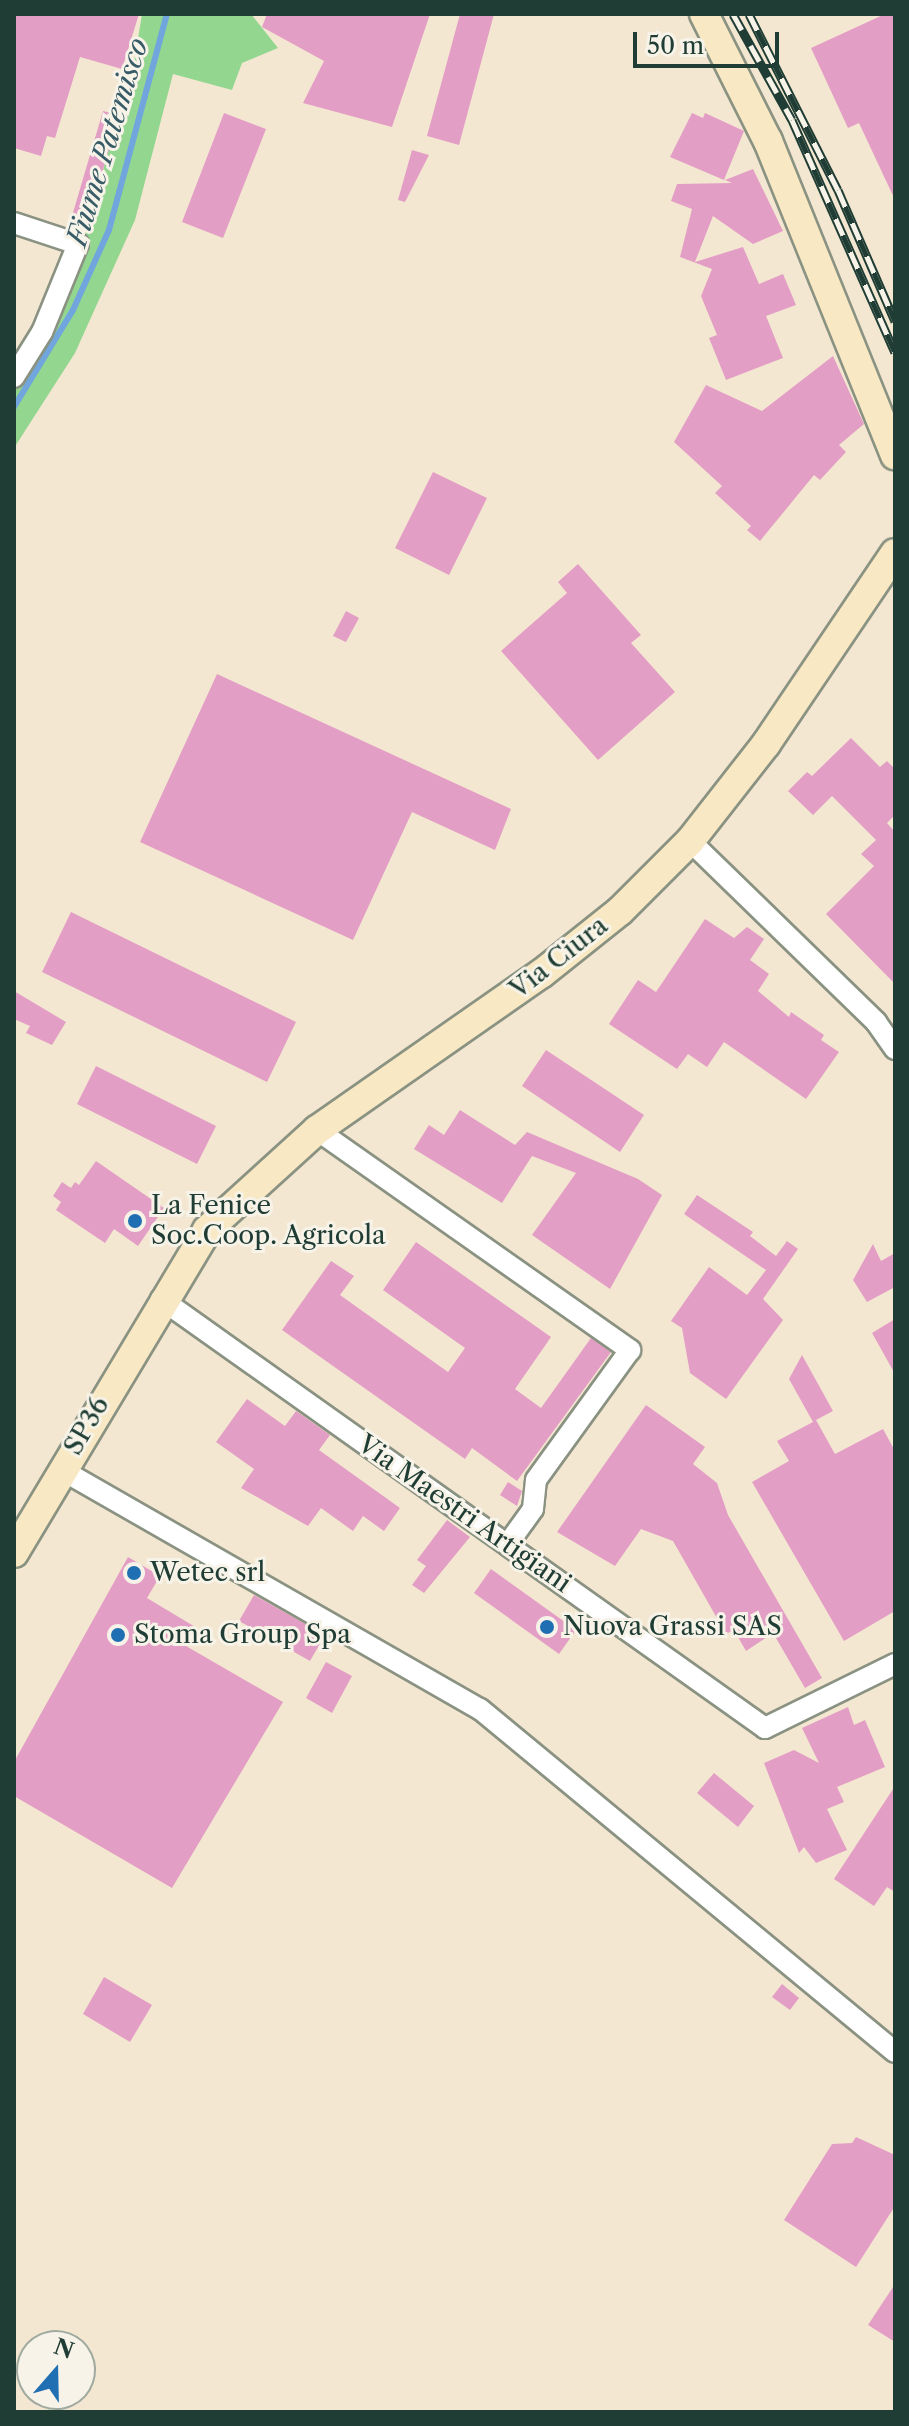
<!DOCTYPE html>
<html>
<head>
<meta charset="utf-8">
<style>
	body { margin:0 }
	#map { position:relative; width:909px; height:2426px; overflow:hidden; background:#f4e7d1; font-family:"Libre Caslon Text",serif }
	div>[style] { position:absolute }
	.green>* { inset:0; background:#92d68f }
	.stream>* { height:6px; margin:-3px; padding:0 3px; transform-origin:3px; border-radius:3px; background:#70a5dd }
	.building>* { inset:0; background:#e39ec5 }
	.roads { filter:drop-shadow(2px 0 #8a9282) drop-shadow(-2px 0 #8a9282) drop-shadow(0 2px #8a9282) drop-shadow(0 -2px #8a9282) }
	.street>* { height:20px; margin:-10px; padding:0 10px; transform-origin:10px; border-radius:10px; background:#fff }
	.secondary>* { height:28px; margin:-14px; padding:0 14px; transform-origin:14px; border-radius:14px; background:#f8e8c3 }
	.rail>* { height:9px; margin-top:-4.5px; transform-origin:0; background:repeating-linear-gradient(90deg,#f7f3e8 0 18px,#1f3d34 0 36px); box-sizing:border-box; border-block:2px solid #1f3d34 }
	.dots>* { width:22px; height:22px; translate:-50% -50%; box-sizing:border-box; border:4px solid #f7f3e8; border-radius:50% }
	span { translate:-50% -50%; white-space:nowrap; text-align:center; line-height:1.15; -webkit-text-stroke:6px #f7f3e8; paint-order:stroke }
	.street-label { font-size:26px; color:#1f3d34 }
	.poi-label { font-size:26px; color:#1f3d34 }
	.left { translate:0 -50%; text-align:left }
	.water-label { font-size:28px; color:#375c67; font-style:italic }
	.frame { position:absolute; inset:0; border:16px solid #1f3d34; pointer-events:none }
	.north { position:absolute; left:16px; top:2330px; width:80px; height:80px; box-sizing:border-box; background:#f7f3e8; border:2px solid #a1aaa0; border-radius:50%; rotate:20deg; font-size:22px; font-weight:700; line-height:32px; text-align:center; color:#1f3d34 }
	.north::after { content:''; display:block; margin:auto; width:28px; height:36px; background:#1f6fb2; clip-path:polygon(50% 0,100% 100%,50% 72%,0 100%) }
	.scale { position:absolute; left:633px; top:32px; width:146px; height:36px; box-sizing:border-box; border:4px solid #1f3d34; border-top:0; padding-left:10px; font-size:24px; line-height:28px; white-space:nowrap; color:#1f3d34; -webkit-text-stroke:6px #f7f3e8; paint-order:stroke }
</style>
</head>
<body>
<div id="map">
	<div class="green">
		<div style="clip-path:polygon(142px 14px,251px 14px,278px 48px,242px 63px,232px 90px,173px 74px,135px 220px,75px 353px,14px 448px,14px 365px,85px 233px,135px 57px)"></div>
	</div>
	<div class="stream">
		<div style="left:14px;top:407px;width:114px;rotate:-58.7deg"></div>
		<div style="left:73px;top:310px;width:88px;rotate:-65.8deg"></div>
		<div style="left:109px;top:230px;width:224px;rotate:-75deg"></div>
	</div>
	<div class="building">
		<div style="clip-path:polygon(14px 14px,139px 14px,122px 69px,80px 57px,55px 138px,47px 136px,41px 156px,14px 148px)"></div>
		<div style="clip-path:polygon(267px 14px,430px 14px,392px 127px,303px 103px,324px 61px,262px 27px)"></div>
		<div style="clip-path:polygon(460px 14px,494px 14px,459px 145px,427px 136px)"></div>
		<div style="clip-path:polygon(885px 14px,895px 14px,895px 200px,859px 123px,848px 128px,811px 48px)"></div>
		<div style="clip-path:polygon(103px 111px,119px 115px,88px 221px,72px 216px)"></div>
		<div style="clip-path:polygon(224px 113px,266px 129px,223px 238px,182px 222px)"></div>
		<div style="clip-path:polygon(692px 113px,703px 118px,705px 113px,744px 131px,724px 180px,670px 157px)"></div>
		<div style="clip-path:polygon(412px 150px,429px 155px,405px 202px,398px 200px)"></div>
		<div style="clip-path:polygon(753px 169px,783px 231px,753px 244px,713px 216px,695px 262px,743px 247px,759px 284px,783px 274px,796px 305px,766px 316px,783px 358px,726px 380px,709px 338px,717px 335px,701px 296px,712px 269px,680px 257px,692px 209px,671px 201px,677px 184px,732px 183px,725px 180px)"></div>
		<div style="clip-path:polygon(833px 356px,864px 424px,839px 445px,846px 452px,820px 480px,814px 475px,760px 541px,747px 530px,751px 526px,715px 493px,722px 486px,674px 442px,706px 385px,762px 411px)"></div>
		<div style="clip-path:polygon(433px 472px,487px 498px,449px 575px,395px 548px)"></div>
		<div style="clip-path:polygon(578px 564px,641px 635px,631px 643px,675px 692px,598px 760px,501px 651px,567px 593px,558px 582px)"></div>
		<div style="clip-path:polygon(346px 611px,359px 618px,346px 642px,333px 636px)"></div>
		<div style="clip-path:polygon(217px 674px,511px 809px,495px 850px,412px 812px,353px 940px,140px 842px)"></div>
		<div style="clip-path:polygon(851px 738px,880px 767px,887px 761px,895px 769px,895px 815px,887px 823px,895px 832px,895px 984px,826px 914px,874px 866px,861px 854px,876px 840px,832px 796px,813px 815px,788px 791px,807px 772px,812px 776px)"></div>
		<div style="clip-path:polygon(71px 912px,296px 1022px,267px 1082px,42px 972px)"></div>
		<div style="clip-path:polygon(705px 919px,734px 938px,747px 927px,764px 939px,750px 960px,769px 974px,758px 991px,789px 1017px,791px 1012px,824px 1035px,821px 1040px,839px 1052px,806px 1099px,724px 1042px,707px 1067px,688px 1054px,677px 1069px,609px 1024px,638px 980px,656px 992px)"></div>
		<div style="clip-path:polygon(14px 991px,66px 1022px,52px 1045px,26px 1033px,30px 1026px,14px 1019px)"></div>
		<div style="clip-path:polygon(546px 1050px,644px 1115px,620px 1152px,522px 1086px)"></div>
		<div style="clip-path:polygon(96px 1066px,216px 1126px,197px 1164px,77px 1104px)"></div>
		<div style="clip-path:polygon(460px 1110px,515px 1145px,527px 1132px,638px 1179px,662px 1195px,610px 1289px,532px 1235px,576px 1173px,532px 1156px,502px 1203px,414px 1149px,429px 1125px,444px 1135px)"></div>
		<div style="clip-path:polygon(96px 1161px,164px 1208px,138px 1246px,114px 1229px,105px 1243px,56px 1210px,61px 1202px,53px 1196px,62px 1182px,71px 1188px,75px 1182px,79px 1185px)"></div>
		<div style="clip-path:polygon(697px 1195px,753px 1232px,750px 1236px,776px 1256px,787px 1241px,798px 1249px,763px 1299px,783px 1320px,726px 1399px,690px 1373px,682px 1328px,671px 1321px,709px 1267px,747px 1295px,766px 1270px,684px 1214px)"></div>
		<div style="clip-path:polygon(416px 1242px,551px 1337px,515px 1389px,541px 1408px,591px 1338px,611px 1352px,517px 1481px,472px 1448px,465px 1459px,282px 1330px,331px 1261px,354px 1276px,340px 1295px,448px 1372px,465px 1348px,383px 1290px)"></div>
		<div style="clip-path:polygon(873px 1244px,881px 1261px,895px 1253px,895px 1287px,867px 1302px,853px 1280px)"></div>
		<div style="clip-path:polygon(895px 1319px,895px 1374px,872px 1333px)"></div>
		<div style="clip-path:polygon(802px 1355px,833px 1411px,816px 1420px,835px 1454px,883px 1429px,895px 1451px,895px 1611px,844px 1641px,752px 1482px,789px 1461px,777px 1441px,813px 1422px,789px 1379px)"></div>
		<div style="clip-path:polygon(247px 1399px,285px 1426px,296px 1411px,330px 1435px,319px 1450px,400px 1508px,384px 1531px,363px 1516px,353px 1531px,321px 1508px,308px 1526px,241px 1488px,254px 1469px,216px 1442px)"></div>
		<div style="clip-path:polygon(646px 1405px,705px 1447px,693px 1464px,717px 1483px,728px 1515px,822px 1678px,805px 1688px,773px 1633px,746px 1651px,734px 1630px,726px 1634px,673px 1541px,641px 1529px,615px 1566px,557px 1532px)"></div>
		<div style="clip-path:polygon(508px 1482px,522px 1491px,517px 1506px,500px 1495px)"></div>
		<div style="clip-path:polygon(447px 1520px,470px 1537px,424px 1593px,412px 1585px,426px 1566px,417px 1560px)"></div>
		<div style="clip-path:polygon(128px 1557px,160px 1576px,147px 1598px,197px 1628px,186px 1646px,283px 1702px,172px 1888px,14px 1796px,14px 1762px)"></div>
		<div style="clip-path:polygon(491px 1569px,576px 1630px,559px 1654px,474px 1593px)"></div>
		<div style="clip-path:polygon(254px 1595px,325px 1635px,310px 1661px,239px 1621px)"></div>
		<div style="clip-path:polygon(326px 1662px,352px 1676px,332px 1713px,306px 1698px)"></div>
		<div style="clip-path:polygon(848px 1707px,854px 1725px,865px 1720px,885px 1767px,837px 1787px,844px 1802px,827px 1809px,847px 1850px,816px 1863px,804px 1847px,799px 1853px,764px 1763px,794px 1750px,819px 1763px,802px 1728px)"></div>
		<div style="clip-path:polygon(714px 1773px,754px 1806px,738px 1827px,697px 1793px)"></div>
		<div style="clip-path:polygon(895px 1786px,895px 1892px,887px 1887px,874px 1906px,834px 1879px)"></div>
		<div style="clip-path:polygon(104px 1977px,152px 2005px,130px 2042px,83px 2014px)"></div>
		<div style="clip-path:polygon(782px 1984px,799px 1998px,790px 2010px,772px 1997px)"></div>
		<div style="clip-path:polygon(856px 2137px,895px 2155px,895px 2206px,856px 2267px,784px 2220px,832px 2144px,852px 2143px)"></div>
		<div style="clip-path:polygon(895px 2284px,895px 2342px,868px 2325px)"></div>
	</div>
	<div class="roads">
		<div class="street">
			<div style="left:14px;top:223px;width:67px;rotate:18.2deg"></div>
			<div style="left:78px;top:244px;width:95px;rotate:112.2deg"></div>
			<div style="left:42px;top:332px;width:53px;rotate:121.9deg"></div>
			<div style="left:690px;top:841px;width:260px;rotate:44.2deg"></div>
			<div style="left:876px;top:1022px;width:33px;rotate:55deg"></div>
			<div style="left:317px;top:1130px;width:383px;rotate:35.1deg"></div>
			<div style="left:630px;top:1350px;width:160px;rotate:125.9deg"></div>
			<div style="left:536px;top:1480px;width:29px;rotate:96deg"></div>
			<div style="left:533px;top:1509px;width:44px;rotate:125.8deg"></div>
			<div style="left:161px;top:1299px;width:741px;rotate:35.38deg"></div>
			<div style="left:765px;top:1728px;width:145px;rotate:-26.2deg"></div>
			<div style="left:62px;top:1470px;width:482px;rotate:29.8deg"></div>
			<div style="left:480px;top:1709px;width:538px;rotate:39.57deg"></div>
		</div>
		<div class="secondary">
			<div style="left:704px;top:14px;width:142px;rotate:63.3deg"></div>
			<div style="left:768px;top:141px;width:339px;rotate:68deg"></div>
			<div style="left:14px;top:1553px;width:376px;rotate:-59.1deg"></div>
			<div style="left:207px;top:1230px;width:149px;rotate:-42.3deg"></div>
			<div style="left:317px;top:1130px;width:273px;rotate:-34.9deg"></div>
			<div style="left:541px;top:974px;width:101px;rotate:-38.6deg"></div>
			<div style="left:620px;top:911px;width:99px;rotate:-45deg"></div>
			<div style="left:690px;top:841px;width:123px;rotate:-51.9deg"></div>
			<div style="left:766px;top:744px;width:230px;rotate:-56deg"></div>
		</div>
	</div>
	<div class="rail">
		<div style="left:733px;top:14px;width:121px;rotate:60.9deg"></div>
		<div style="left:792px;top:120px;width:254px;rotate:66.1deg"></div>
		<div style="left:749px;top:14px;width:197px;rotate:63.2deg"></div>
		<div style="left:838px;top:190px;width:143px;rotate:66.5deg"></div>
	</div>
	<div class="dots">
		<div style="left:135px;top:1221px;background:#1f6fb2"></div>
		<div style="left:134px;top:1573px;background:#1f6fb2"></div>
		<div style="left:547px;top:1627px;background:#1f6fb2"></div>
		<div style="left:118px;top:1635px;background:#1f6fb2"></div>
	</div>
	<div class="street-label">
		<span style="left:559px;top:958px;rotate:-38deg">Via Ciura</span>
		<span style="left:87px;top:1426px;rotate:-60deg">SP36</span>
		<span style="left:464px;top:1514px;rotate:35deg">Via Maestri Artigiani</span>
	</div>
	<div class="poi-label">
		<span class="left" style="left:151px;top:1221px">La Fenice<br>Soc.Coop. Agricola</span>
		<span class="left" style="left:150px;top:1573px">Wetec srl</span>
		<span class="left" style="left:563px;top:1627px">Nuova Grassi SAS</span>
		<span class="left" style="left:134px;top:1635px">Stoma Group Spa</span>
	</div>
	<div class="water-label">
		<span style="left:107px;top:142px;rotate:-73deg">Fiume Patemisco</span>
	</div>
	<div class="frame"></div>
	<div class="north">N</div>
	<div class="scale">50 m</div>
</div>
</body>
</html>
